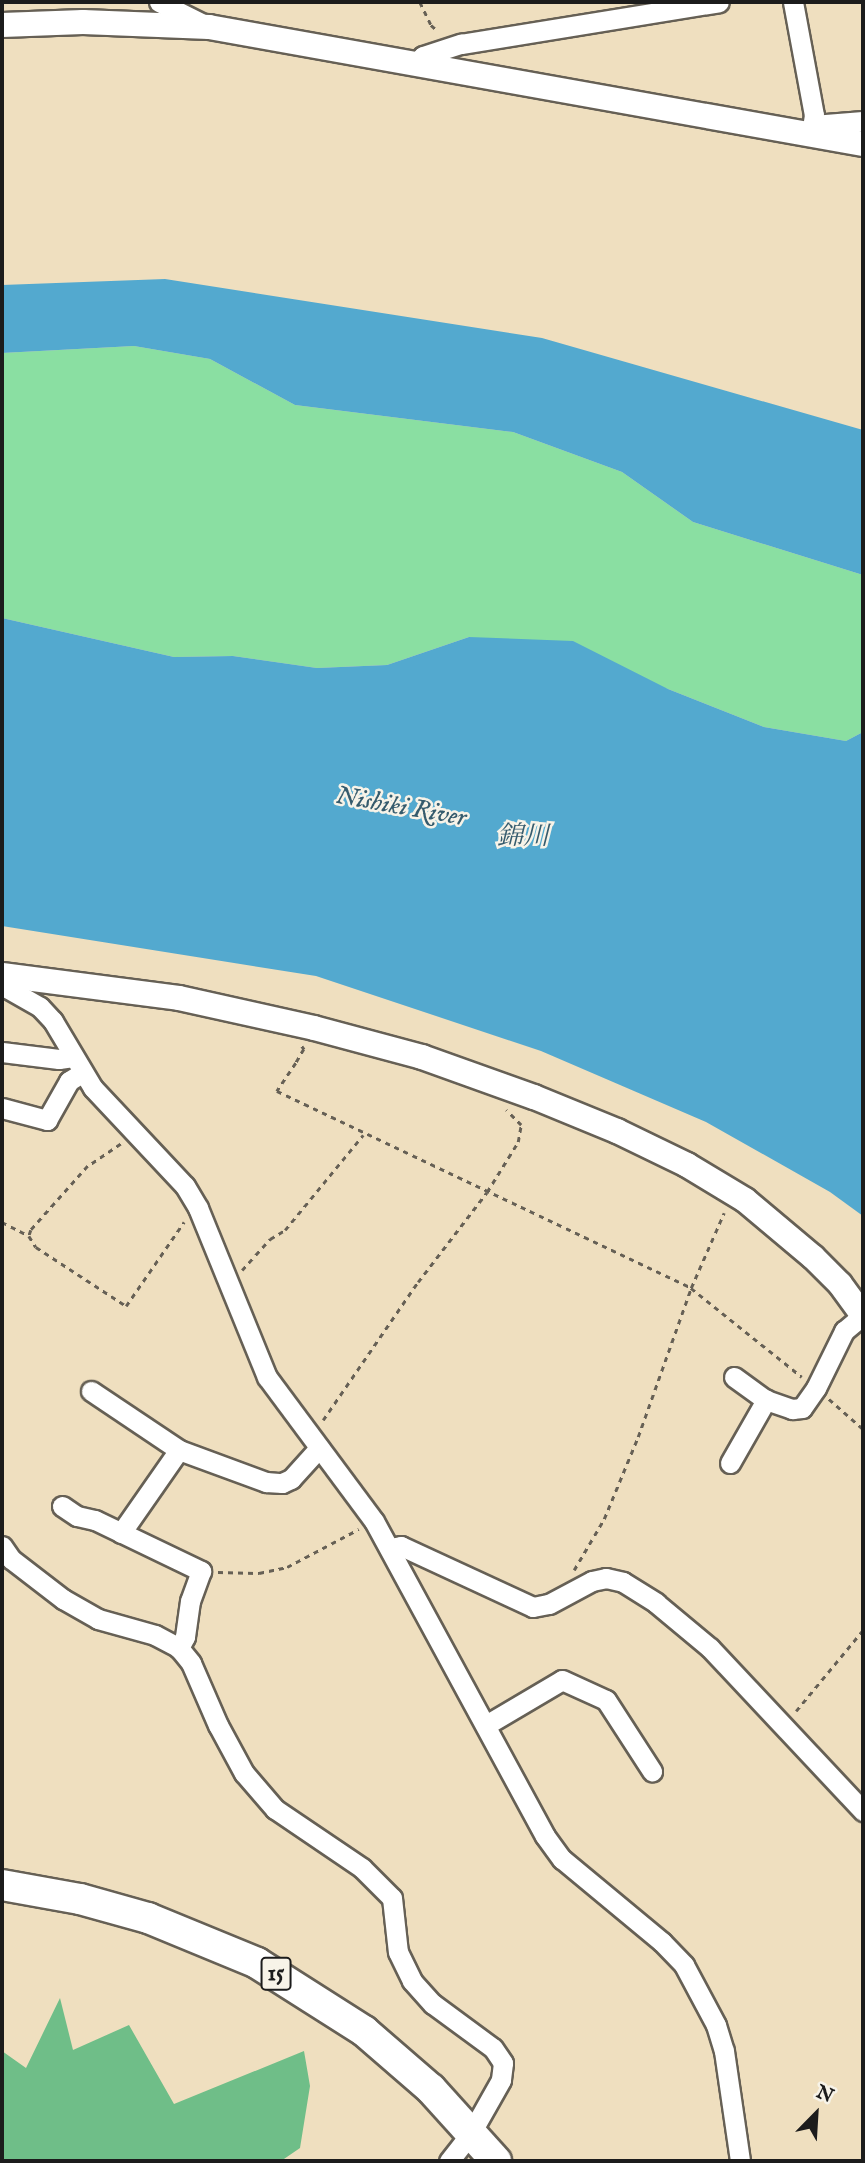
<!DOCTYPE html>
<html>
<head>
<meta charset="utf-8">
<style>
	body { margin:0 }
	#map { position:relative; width:865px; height:2163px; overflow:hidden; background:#efdfbf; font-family:"IM FELL English","Noto Serif JP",serif }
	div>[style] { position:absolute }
	.green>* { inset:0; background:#8adfa2 }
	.forest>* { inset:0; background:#6fbe88 }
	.water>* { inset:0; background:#53a9cf }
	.path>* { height:2.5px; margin-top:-1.25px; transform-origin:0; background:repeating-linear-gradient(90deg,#666055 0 5px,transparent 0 10px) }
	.roads { filter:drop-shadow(2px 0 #666055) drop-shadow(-2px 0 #666055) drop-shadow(0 2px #666055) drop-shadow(0 -2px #666055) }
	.minor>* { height:19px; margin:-9.5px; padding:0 9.5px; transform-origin:9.5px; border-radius:9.5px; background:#fff }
	.tertiary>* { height:24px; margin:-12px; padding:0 12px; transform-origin:12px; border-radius:12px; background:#fff }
	.primary>* { height:30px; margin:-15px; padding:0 15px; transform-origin:15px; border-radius:15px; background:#fff }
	span { translate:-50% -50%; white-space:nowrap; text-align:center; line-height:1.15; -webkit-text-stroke:5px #f7f3e8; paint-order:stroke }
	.shield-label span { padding:2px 5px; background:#f7f3e8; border:2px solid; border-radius:5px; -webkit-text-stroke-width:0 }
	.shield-label { font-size:23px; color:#1c1c1c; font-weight:700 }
	.water-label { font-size:26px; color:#355b6d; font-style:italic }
	.frame { position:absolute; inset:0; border:4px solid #1c1c1c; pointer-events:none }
	.north { position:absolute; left:781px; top:2079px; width:70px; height:70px; -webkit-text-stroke:5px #f7f3e8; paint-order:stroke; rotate:24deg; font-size:19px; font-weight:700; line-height:28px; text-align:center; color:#1c1c1c }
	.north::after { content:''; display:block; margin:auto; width:24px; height:32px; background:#1c1c1c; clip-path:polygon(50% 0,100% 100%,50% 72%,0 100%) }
</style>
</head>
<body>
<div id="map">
	<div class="green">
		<div style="clip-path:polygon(134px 346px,210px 359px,295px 405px,513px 432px,622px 472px,693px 522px,863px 575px,863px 732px,846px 741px,764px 727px,668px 689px,469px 637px,387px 665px,317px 668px,233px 656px,174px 657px,2px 618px,2px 353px)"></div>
	</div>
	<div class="forest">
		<div style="clip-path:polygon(60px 1998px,73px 2050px,129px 2025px,174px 2104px,304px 2051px,310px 2086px,300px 2148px,281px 2161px,2px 2161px,2px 2051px,26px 2068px)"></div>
	</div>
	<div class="water">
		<div style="clip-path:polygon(165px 279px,542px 338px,863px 430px,863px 575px,693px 522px,622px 472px,513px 432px,295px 405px,210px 359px,134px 346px,2px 353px,2px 285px)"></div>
		<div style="clip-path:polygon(2px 618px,174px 657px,233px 656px,317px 668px,387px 665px,469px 637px,573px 641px,668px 689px,764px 727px,846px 741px,863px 732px,863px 1216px,830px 1192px,706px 1122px,541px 1051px,316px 976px,2px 926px)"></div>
	</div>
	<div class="path">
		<div style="left:420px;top:2px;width:25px;rotate:64deg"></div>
		<div style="left:431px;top:25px;width:9px;rotate:41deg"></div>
		<div style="left:302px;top:1046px;width:4px;rotate:56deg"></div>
		<div style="left:304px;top:1049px;width:16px;rotate:120deg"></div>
		<div style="left:296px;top:1063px;width:34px;rotate:124deg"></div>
		<div style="left:277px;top:1091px;width:458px;rotate:25.4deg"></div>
		<div style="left:691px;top:1288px;width:142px;rotate:38.7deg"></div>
		<div style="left:121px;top:1144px;width:40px;rotate:146deg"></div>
		<div style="left:88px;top:1166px;width:86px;rotate:131.7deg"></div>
		<div style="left:31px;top:1230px;width:6px;rotate:108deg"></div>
		<div style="left:29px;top:1236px;width:13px;rotate:58deg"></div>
		<div style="left:36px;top:1247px;width:108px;rotate:33.2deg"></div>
		<div style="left:126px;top:1306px;width:102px;rotate:-55.4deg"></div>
		<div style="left:2px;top:1222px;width:30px;rotate:27deg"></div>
		<div style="left:242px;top:1270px;width:42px;rotate:-47.9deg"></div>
		<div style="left:270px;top:1239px;width:17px;rotate:-31deg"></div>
		<div style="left:285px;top:1230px;width:123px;rotate:-50.6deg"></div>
		<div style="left:829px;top:1399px;width:45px;rotate:41.4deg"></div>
		<div style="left:323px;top:1420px;width:168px;rotate:-55.5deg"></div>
		<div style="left:418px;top:1282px;width:113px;rotate:-52.5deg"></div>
		<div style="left:487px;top:1192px;width:59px;rotate:-58.2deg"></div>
		<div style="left:518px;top:1142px;width:17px;rotate:-80deg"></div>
		<div style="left:521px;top:1125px;width:21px;rotate:-135deg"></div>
		<div style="left:574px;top:1570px;width:59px;rotate:-59.5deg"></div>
		<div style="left:604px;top:1519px;width:89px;rotate:-67.5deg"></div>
		<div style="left:638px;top:1437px;width:158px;rotate:-70.4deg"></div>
		<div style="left:691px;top:1288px;width:82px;rotate:-66.3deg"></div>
		<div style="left:218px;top:1572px;width:41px;rotate:1.4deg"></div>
		<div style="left:259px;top:1573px;width:29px;rotate:-12deg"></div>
		<div style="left:287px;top:1567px;width:81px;rotate:-27.8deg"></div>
		<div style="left:796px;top:1711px;width:105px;rotate:-50.4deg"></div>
	</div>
	<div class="roads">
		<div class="minor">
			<div style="left:159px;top:2px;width:51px;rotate:26.6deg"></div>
			<div style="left:793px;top:2px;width:115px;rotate:79.5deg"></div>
			<div style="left:814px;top:115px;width:20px;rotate:99deg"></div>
			<div style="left:416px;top:63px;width:10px;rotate:-45deg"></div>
			<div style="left:423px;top:56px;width:40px;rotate:-18deg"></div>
			<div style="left:461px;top:44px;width:261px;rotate:-9.2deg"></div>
			<div style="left:813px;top:125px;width:50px;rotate:-4.6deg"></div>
			<div style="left:2px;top:979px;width:9px;rotate:69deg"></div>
			<div style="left:5px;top:987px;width:40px;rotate:29.7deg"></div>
			<div style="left:40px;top:1007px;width:19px;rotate:47deg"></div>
			<div style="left:53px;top:1021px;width:78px;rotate:59.2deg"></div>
			<div style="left:93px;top:1088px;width:134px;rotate:46.8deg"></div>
			<div style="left:185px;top:1186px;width:26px;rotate:59deg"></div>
			<div style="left:198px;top:1208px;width:183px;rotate:67.8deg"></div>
			<div style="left:267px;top:1377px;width:179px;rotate:53.4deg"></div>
			<div style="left:374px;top:1521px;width:358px;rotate:61.5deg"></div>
			<div style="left:545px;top:1836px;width:29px;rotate:54deg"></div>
			<div style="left:562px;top:1859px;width:130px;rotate:39.7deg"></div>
			<div style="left:662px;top:1942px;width:32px;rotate:46deg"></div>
			<div style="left:684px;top:1965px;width:68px;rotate:61.9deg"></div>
			<div style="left:716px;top:2025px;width:27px;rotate:73deg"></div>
			<div style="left:724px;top:2051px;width:111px;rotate:81.7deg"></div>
			<div style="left:2px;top:1052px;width:57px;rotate:7deg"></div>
			<div style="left:59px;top:1059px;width:14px;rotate:-8deg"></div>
			<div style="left:2px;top:1108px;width:47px;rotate:14.9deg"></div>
			<div style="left:47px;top:1120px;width:45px;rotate:-60.6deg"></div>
			<div style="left:69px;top:1081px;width:15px;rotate:-32deg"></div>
			<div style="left:734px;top:1377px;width:39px;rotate:36deg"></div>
			<div style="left:766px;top:1400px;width:28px;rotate:19deg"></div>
			<div style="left:792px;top:1409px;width:10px;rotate:-6deg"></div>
			<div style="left:802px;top:1408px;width:24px;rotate:-55deg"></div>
			<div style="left:816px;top:1388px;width:64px;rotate:-63.8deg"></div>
			<div style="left:844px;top:1331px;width:25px;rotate:-40deg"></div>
			<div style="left:91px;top:1391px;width:106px;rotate:33.8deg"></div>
			<div style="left:730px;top:1463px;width:73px;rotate:-60.3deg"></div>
			<div style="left:62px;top:1506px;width:18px;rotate:34deg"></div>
			<div style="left:77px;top:1516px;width:18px;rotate:13deg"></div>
			<div style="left:95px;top:1520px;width:118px;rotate:25.7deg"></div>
			<div style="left:201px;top:1571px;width:32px;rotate:110deg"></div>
			<div style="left:190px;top:1601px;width:36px;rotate:98deg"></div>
			<div style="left:185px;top:1637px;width:13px;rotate:119deg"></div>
			<div style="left:121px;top:1533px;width:101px;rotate:-55.1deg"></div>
			<div style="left:179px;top:1450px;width:93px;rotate:20.2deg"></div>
			<div style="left:266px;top:1482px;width:16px;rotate:4deg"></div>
			<div style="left:282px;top:1483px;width:10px;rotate:-24deg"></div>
			<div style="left:291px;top:1479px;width:42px;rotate:-47.9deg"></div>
			<div style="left:2px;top:1546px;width:16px;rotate:55deg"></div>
			<div style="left:11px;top:1559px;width:66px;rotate:37.6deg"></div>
			<div style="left:63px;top:1599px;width:40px;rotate:29.7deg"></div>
			<div style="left:98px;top:1619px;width:59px;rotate:15.7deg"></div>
			<div style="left:155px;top:1635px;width:27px;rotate:28deg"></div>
			<div style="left:179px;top:1648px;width:19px;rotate:51deg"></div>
			<div style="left:191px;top:1663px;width:68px;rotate:66.5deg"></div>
			<div style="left:218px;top:1725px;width:55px;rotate:61.6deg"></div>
			<div style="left:244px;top:1773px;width:48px;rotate:49.3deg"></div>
			<div style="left:275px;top:1809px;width:105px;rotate:34.1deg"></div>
			<div style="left:362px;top:1868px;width:42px;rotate:45deg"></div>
			<div style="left:392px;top:1898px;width:54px;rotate:83.7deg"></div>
			<div style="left:398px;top:1952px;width:32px;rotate:64deg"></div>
			<div style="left:412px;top:1981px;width:31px;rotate:48deg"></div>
			<div style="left:433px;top:2004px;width:74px;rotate:36.3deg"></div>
			<div style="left:493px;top:2048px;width:18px;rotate:56deg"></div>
			<div style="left:503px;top:2063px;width:17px;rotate:97deg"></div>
			<div style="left:501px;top:2080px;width:61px;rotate:119.5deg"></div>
			<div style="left:471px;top:2133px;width:36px;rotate:128deg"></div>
			<div style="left:390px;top:1548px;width:11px;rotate:-10deg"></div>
			<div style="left:401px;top:1546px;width:145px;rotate:24.8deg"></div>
			<div style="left:533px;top:1607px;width:16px;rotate:-11deg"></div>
			<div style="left:549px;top:1604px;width:49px;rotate:-28.1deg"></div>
			<div style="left:592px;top:1581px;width:14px;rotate:-12deg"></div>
			<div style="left:606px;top:1578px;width:17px;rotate:13deg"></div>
			<div style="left:623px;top:1582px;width:39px;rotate:32deg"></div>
			<div style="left:656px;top:1603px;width:70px;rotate:39.8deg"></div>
			<div style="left:710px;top:1648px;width:224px;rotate:46.8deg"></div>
			<div style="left:486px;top:1725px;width:88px;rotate:-30.6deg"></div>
			<div style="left:562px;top:1680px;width:48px;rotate:24.4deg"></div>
			<div style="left:606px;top:1700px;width:85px;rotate:57.1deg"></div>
		</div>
		<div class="tertiary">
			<div style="left:2px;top:25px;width:81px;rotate:-2.1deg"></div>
			<div style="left:83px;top:22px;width:126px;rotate:2.3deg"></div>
			<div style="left:209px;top:27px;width:664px;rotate:10.14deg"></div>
			<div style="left:2px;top:975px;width:178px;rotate:7.4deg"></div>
			<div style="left:179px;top:998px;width:138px;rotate:12.5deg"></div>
			<div style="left:314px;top:1028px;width:112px;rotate:15deg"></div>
			<div style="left:422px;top:1057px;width:119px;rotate:19.7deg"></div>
			<div style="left:534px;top:1097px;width:90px;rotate:22.3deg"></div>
			<div style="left:617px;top:1131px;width:78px;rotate:25.9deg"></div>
			<div style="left:687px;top:1165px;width:68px;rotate:31.1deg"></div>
			<div style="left:745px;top:1200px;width:89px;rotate:40deg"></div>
			<div style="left:813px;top:1257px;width:38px;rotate:45deg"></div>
			<div style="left:840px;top:1284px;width:39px;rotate:54deg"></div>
		</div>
		<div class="primary">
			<div style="left:2px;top:1885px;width:79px;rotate:10.2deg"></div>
			<div style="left:80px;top:1899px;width:71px;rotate:15.6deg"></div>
			<div style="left:148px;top:1918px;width:118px;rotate:22.4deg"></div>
			<div style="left:257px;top:1963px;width:127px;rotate:32.4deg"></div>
			<div style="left:364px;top:2031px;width:89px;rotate:40.9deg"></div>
			<div style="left:431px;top:2089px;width:97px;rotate:47.9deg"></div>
		</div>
	</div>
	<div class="shield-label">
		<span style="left:276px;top:1974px">15</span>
	</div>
	<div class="water-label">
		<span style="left:401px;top:807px;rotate:10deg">Nishiki River</span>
		<span style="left:523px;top:837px">錦川</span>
	</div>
	<div class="frame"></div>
	<div class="north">N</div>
</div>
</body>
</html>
